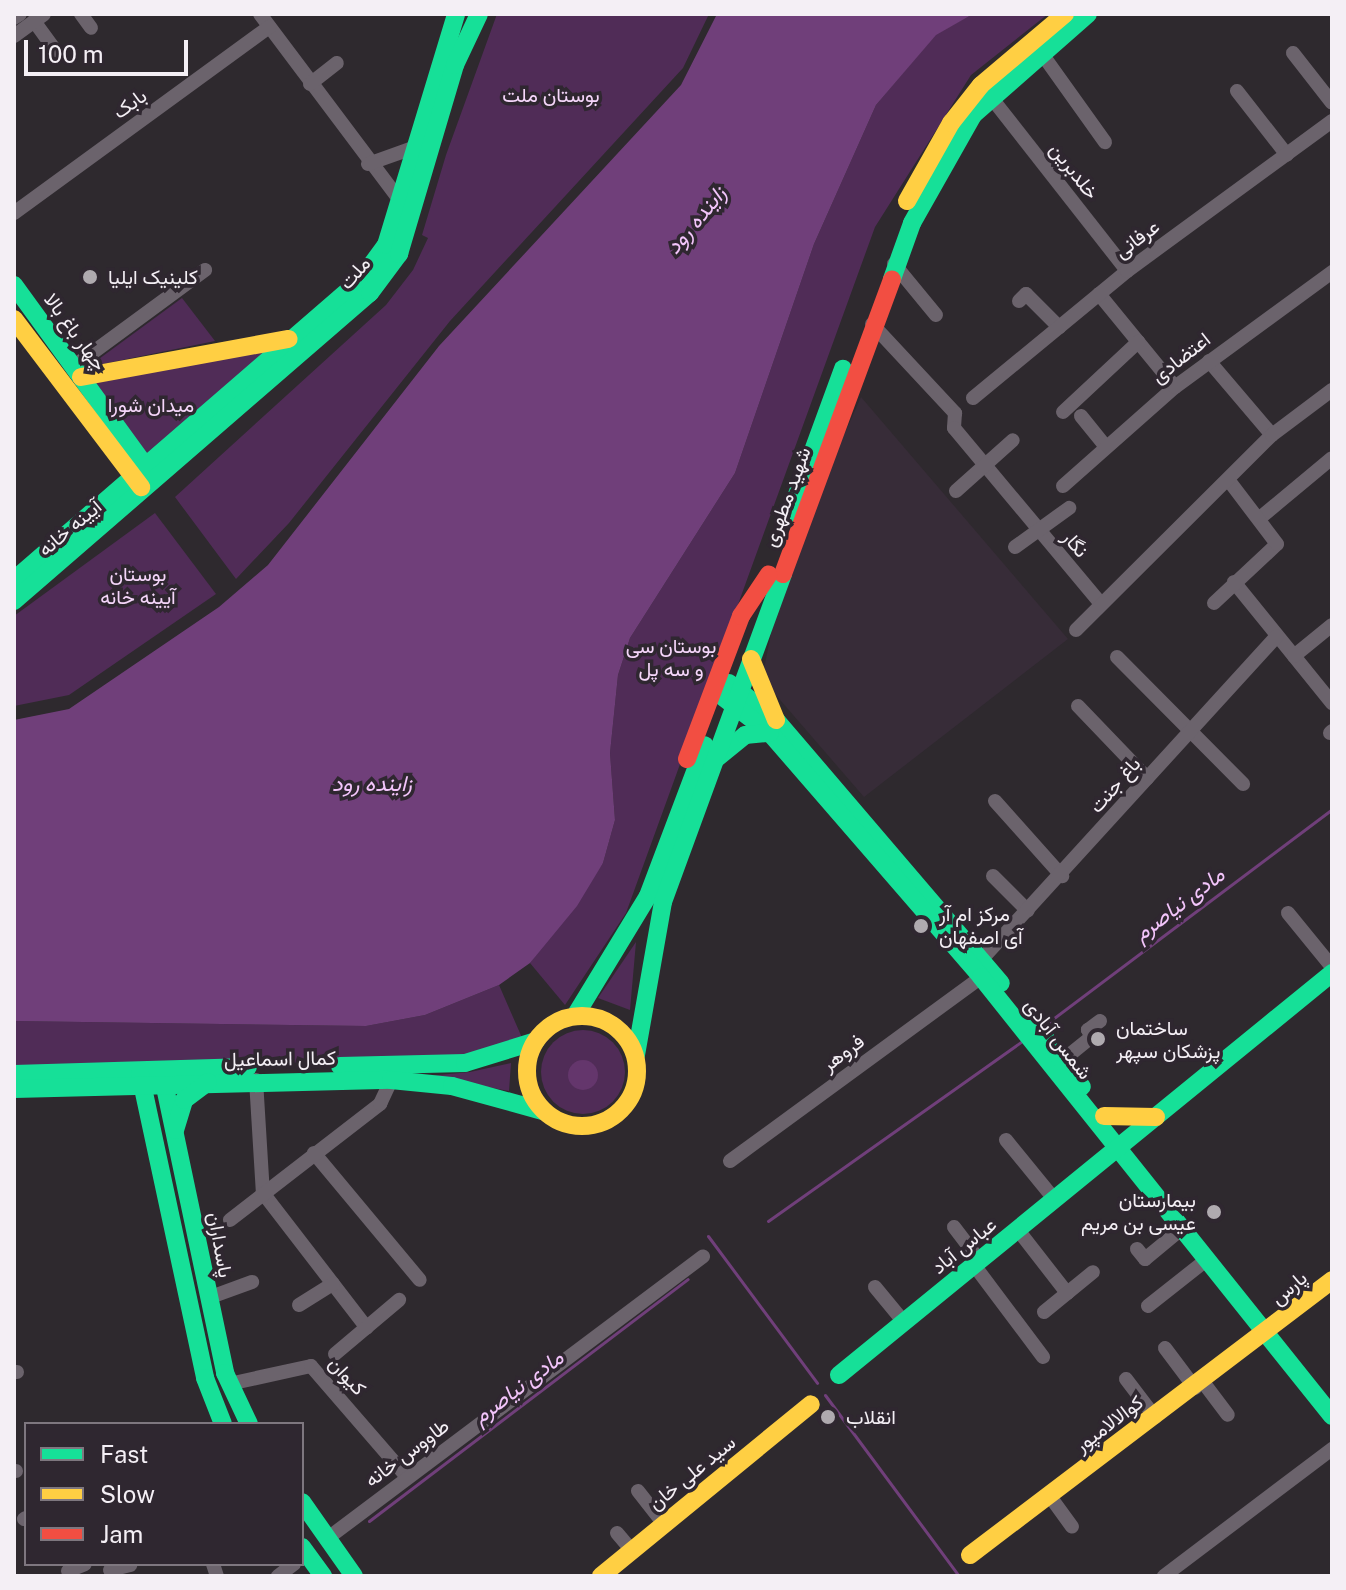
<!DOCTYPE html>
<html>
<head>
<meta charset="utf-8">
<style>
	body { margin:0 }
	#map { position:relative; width:1346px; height:1590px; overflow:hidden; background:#2e292e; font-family:"Public Sans",Vazirmatn,sans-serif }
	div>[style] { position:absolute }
	.built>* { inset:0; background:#372c38 }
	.green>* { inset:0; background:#502c57 }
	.round { border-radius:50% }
	.forest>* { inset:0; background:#64366c }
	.water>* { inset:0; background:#703f7a }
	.stream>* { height:3px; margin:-1.5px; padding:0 1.5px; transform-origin:1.5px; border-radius:1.5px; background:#703f7a }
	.street>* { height:14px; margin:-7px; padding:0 7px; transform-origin:7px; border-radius:7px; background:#6b636c }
	.fast>* { height:18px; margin:-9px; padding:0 9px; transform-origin:9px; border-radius:9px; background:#16e098 }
	.slow>* { height:18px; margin:-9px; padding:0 9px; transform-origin:9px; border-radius:9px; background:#ffcf43 }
	.slow>.ring { margin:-9px; padding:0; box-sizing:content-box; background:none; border:18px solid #ffcf43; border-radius:50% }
	.jam>* { height:18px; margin:-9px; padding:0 9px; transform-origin:9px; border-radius:9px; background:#f24e42 }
	.dots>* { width:22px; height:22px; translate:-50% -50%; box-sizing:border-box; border:4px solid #2f2730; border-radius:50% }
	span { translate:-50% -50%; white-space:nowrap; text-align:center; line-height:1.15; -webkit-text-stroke:7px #2f2730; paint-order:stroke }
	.park-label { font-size:20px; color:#f5d6fa }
	.street-label { font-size:20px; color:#f4eff5 }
	.poi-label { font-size:20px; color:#f4eff5 }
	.left { translate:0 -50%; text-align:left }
	.right { translate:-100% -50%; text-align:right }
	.water-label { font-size:22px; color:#f3c5fb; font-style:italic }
	.frame { position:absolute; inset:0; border:16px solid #f4eff5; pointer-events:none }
	.legend { position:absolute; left:24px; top:1422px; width:280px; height:144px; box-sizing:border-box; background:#2f2730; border:2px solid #7e777f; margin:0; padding:10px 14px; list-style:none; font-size:24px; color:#f4eff5 }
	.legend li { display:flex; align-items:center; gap:16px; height:40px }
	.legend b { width:40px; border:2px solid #7e777f }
	.scale { position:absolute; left:24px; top:40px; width:164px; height:36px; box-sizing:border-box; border:4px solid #f4eff5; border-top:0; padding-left:10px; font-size:24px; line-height:28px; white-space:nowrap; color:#f4eff5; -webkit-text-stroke:6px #2f2730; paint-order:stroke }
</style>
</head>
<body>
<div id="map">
	<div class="built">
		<div style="clip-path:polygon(861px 397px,1068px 639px,864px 797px,762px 679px,784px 569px)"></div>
	</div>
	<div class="green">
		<div style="clip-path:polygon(497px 14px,709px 14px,683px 68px,450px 321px,289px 523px,236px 579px,175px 497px,386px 305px,413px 270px,428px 238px,422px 235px,446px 155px)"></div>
		<div style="clip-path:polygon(973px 14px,1048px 14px,971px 75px,875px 227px,626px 913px,565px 1005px,530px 963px,603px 863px,615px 820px,610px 753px,618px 675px,630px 638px,735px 473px,814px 244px,876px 105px,936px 34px)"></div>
		<div style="clip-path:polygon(182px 298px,215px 341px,88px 367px)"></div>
		<div style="clip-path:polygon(272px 346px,147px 456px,90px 382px)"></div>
		<div style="clip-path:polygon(155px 513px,216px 594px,69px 695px,14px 706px,14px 616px)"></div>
		<div style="clip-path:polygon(636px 942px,630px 1010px,598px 998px)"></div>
		<div style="clip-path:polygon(499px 985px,523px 1040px,457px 1058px,14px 1071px,14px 1021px,366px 1026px,425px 1015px)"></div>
		<div class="round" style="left:541px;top:1030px;width:84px;height:84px"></div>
		<div style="clip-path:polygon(511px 1063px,509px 1091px,428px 1076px,470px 1072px)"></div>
	</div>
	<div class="forest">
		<div class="round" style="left:568px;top:1060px;width:30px;height:30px"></div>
	</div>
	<div class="water">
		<div style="clip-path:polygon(717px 14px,973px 14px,936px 35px,876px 105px,814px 244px,735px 473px,630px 638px,618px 675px,610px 753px,615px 820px,603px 863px,577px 906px,530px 963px,499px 985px,425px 1015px,366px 1026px,14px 1021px,14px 720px,69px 709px,219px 607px,268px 565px,439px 346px,681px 85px)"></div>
	</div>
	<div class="stream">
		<div style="left:1046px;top:1024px;width:358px;rotate:-36.9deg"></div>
		<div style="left:768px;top:1221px;width:310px;rotate:-35.3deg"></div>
		<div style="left:708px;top:1236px;width:183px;rotate:53.4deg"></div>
		<div style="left:825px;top:1395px;width:225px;rotate:53.5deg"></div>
		<div style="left:369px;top:1521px;width:400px;rotate:-37.2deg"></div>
	</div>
	<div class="street">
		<div style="left:81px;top:14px;width:17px;rotate:54deg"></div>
		<div style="left:260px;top:14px;width:231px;rotate:53.1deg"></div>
		<div style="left:14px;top:18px;width:7px;rotate:-34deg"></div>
		<div style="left:34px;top:21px;width:36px;rotate:54deg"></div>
		<div style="left:14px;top:36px;width:37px;rotate:-36deg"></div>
		<div style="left:1040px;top:51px;width:112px;rotate:54.5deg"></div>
		<div style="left:1293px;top:53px;width:63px;rotate:52deg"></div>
		<div style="left:310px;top:84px;width:34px;rotate:-38deg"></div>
		<div style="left:1237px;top:91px;width:81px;rotate:52deg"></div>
		<div style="left:990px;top:96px;width:222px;rotate:51.9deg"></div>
		<div style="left:368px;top:164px;width:48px;rotate:-19.6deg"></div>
		<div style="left:14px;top:213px;width:316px;rotate:-36.1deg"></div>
		<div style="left:894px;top:264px;width:66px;rotate:50.5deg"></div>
		<div style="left:1099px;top:294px;width:120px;rotate:50.7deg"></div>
		<div style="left:1019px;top:301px;width:10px;rotate:-45deg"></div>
		<div style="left:1026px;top:294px;width:47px;rotate:45deg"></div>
		<div style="left:872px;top:324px;width:122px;rotate:47deg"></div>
		<div style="left:955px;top:413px;width:15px;rotate:94deg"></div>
		<div style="left:954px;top:428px;width:229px;rotate:50.1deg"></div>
		<div style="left:1209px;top:361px;width:97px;rotate:49.6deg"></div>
		<div style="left:73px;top:367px;width:164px;rotate:-36.3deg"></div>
		<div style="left:973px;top:398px;width:200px;rotate:-39.5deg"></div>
		<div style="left:1127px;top:271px;width:254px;rotate:-36.2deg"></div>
		<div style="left:1063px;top:412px;width:103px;rotate:-43deg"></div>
		<div style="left:1081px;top:416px;width:40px;rotate:51deg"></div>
		<div style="left:1063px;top:486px;width:149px;rotate:-41.5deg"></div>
		<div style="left:1175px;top:387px;width:195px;rotate:-36.2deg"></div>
		<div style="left:956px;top:491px;width:76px;rotate:-41.8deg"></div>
		<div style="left:1261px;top:517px;width:92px;rotate:-39.7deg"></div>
		<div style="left:1015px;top:547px;width:67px;rotate:-35.8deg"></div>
		<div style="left:1234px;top:582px;width:156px;rotate:51deg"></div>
		<div style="left:1214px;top:603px;width:86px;rotate:-43.1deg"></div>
		<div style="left:1277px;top:544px;width:78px;rotate:-127.2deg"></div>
		<div style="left:1076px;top:630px;width:276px;rotate:-44.9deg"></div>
		<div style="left:1272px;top:435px;width:75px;rotate:-36.9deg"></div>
		<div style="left:1294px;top:656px;width:49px;rotate:-39.2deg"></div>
		<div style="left:1117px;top:657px;width:179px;rotate:45.2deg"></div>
		<div style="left:1078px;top:706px;width:100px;rotate:46.2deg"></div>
		<div style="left:1330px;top:733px;width:3px;rotate:-45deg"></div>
		<div style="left:995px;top:801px;width:101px;rotate:48.2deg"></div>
		<div style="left:993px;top:876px;width:49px;rotate:45deg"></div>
		<div style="left:1288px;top:913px;width:70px;rotate:50.8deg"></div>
		<div style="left:982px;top:959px;width:437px;rotate:-47.6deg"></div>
		<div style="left:1063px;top:1060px;width:38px;rotate:-39deg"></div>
		<div style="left:1093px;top:1036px;width:8px;rotate:-130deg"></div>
		<div style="left:1088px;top:1030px;width:15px;rotate:-37deg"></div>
		<div style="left:256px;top:1080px;width:113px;rotate:86.5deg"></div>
		<div style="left:263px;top:1193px;width:170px;rotate:52.4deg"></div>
		<div style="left:1006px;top:1140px;width:77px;rotate:50.8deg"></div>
		<div style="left:314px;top:1153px;width:165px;rotate:50.2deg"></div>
		<div style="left:730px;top:1161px;width:311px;rotate:-36.2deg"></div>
		<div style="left:230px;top:1220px;width:190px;rotate:-37.7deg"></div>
		<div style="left:380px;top:1104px;width:26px;rotate:-65deg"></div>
		<div style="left:954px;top:1227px;width:43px;rotate:52.6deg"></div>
		<div style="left:1018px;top:1230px;width:80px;rotate:52.1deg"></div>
		<div style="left:1137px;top:1249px;width:13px;rotate:51deg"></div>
		<div style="left:1145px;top:1259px;width:45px;rotate:-39.6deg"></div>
		<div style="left:974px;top:1265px;width:115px;rotate:53.1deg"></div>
		<div style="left:875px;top:1287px;width:45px;rotate:50.4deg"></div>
		<div style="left:208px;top:1298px;width:47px;rotate:-20deg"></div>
		<div style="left:299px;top:1305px;width:40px;rotate:-32deg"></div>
		<div style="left:1148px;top:1306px;width:73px;rotate:-38.3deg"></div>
		<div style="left:1044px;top:1312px;width:63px;rotate:-39.2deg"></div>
		<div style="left:1165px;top:1348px;width:50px;rotate:53.1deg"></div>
		<div style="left:335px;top:1354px;width:84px;rotate:-40.2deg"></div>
		<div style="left:14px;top:1372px;width:3px"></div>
		<div style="left:1126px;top:1379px;width:48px;rotate:52.7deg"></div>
		<div style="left:1203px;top:1382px;width:41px;rotate:52.9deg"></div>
		<div style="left:229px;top:1384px;width:84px;rotate:-12.4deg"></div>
		<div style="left:311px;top:1366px;width:147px;rotate:49.1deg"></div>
		<div style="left:14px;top:1471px;width:2px"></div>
		<div style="left:638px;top:1491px;width:42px;rotate:51.8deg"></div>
		<div style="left:1049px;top:1495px;width:39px;rotate:54deg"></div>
		<div style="left:24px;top:1519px;width:2px;rotate:-27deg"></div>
		<div style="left:617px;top:1533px;width:23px;rotate:50deg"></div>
		<div style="left:328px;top:1538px;width:469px;rotate:-36.9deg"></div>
		<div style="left:213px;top:1564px;width:13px;rotate:72deg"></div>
		<div style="left:110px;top:1570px;width:21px;rotate:-14deg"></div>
		<div style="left:68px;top:1571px;width:18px;rotate:-22deg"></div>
		<div style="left:278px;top:1576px;width:20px;rotate:-37deg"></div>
		<div style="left:1164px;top:1576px;width:211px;rotate:-37.1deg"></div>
	</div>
	<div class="fast">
		<div style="left:892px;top:279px;width:59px;rotate:-70.3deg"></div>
		<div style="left:912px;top:223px;width:124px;rotate:-60.5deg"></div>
		<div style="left:973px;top:115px;width:153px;rotate:-41.3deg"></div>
		<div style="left:14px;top:285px;width:236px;rotate:54deg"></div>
		<div style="left:788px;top:519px;width:160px;rotate:-69.9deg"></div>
		<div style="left:14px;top:580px;width:459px;rotate:-40.9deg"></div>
		<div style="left:361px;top:279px;width:42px;rotate:-53.7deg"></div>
		<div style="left:386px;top:245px;width:241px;rotate:-73.1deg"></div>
		<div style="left:14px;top:601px;width:471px;rotate:-40.9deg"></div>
		<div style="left:370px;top:293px;width:49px;rotate:-53.4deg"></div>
		<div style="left:399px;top:254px;width:197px;rotate:-73.5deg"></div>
		<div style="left:455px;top:65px;width:56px;rotate:-64.8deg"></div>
		<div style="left:729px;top:683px;width:60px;rotate:38.2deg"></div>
		<div style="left:776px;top:720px;width:346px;rotate:49.5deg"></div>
		<div style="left:723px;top:697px;width:59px;rotate:37.5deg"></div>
		<div style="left:770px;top:733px;width:323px;rotate:49.1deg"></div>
		<div style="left:981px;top:977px;width:562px;rotate:51.36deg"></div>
		<div style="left:717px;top:758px;width:36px;rotate:-39deg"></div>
		<div style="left:745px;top:735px;width:25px;rotate:-5deg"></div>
		<div style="left:575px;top:1016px;width:140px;rotate:-58.7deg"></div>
		<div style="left:648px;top:896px;width:161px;rotate:-69.3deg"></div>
		<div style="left:1030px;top:1018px;width:86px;rotate:53deg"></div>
		<div style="left:636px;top:1055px;width:155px;rotate:-80deg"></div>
		<div style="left:663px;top:902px;width:349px;rotate:-69.9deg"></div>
		<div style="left:340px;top:1066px;width:125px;rotate:-1.4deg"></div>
		<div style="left:465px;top:1063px;width:74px;rotate:-17.2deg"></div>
		<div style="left:162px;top:1073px;width:307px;rotate:78.1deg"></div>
		<div style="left:225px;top:1373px;width:56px;rotate:64.8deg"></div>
		<div style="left:14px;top:1074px;width:234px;rotate:-1.7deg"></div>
		<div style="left:140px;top:1074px;width:311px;rotate:77.9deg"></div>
		<div style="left:205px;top:1378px;width:49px;rotate:68.6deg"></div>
		<div style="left:14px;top:1089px;width:377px;rotate:-1.4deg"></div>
		<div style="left:391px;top:1080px;width:61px;rotate:5.6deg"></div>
		<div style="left:452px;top:1086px;width:94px;rotate:15.4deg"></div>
		<div style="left:175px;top:1130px;width:31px;rotate:-73deg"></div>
		<div style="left:184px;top:1100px;width:30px;rotate:-37deg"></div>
		<div style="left:839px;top:1375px;width:636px;rotate:-39.19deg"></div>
		<div style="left:302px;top:1502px;width:90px;rotate:54.9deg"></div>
		<div style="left:302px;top:1547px;width:36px;rotate:54deg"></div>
	</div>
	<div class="slow">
		<div style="left:907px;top:201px;width:90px;rotate:-60.6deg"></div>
		<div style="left:951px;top:123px;width:48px;rotate:-51.7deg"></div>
		<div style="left:981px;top:85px;width:110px;rotate:-40.2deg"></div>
		<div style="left:14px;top:319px;width:211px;rotate:52.9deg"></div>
		<div style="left:81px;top:377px;width:211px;rotate:-10.4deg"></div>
		<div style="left:751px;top:659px;width:66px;rotate:67.7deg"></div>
		<div class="ring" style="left:527px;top:1016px;width:92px;height:92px"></div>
		<div style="left:1104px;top:1116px;width:52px;rotate:1.1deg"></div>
		<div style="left:970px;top:1555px;width:455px;rotate:-37.2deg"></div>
		<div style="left:601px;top:1576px;width:271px;rotate:-39.3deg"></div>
	</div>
	<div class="jam">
		<div style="left:783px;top:574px;width:314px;rotate:-69.7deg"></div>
		<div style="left:687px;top:759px;width:153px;rotate:-69.3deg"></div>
		<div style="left:741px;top:616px;width:50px;rotate:-56.3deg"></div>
	</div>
	<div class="dots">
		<div style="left:90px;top:277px;background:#afaaaf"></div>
		<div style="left:921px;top:926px;background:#afaaaf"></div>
		<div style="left:1098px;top:1039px;background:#afaaaf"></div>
		<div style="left:1214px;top:1212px;background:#afaaaf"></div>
		<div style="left:828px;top:1417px;background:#afaaaf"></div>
	</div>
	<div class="park-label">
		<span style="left:551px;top:95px">بوستان ملت</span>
		<span style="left:151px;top:405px">میدان شورا</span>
		<span style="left:138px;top:586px">بوستان<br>آیینه خانه</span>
		<span style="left:671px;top:658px">بوستان سی<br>و سه پل</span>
	</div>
	<div class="street-label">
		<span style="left:130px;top:104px;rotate:-36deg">بابک</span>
		<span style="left:1074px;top:171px;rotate:52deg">خلدبرین</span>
		<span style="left:1137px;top:239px;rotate:-36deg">عرفانی</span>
		<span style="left:355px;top:273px;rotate:-49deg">ملت</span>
		<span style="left:75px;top:332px;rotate:54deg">چهار باغ بالا</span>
		<span style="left:1181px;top:358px;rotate:-38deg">اعتضادی</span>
		<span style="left:787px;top:497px;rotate:-70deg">شهید مطهری</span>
		<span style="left:70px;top:528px;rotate:-40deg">آیینه خانه</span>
		<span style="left:1075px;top:544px;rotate:49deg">نگار</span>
		<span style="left:1115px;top:785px;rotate:-49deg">باغ جنت</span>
		<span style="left:1058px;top:1039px;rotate:52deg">شمس آبادی</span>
		<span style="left:843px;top:1053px;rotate:-37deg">فروهر</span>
		<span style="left:280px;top:1059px;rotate:-1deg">کمال اسماعیل</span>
		<span style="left:220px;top:1245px;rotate:80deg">پاسداران</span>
		<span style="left:964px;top:1246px;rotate:-39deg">عباس آباد</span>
		<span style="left:1289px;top:1288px;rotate:-40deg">پارس</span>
		<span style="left:347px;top:1376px;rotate:47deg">کیوان</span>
		<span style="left:1109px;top:1424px;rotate:-37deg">کوالالامپور</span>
		<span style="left:407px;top:1453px;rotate:-37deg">طاووس خانه</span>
		<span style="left:692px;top:1473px;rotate:-39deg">سید علی خان</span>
	</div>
	<div class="poi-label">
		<span class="left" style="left:108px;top:277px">کلینیک ایلیا</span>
		<span class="left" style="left:939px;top:926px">مرکز ام آر<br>آی اصفهان</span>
		<span class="left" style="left:1116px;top:1040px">ساختمان<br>پزشکان سپهر</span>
		<span class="right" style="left:1196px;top:1212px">بیمارستان<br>عیسی بن مریم</span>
		<span class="left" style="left:846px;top:1417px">انقلاب</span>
	</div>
	<div class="water-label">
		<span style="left:696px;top:220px;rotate:-50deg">زاینده رود</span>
		<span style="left:372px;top:784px">زاینده رود</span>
		<span style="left:1179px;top:904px;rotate:-37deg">مادی نیاصرم</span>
		<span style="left:518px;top:1387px;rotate:-37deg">مادی نیاصرم</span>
	</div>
	<div class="frame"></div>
	<ul class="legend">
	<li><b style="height:10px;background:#16e098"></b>Fast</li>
	<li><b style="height:10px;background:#ffcf43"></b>Slow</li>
	<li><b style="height:10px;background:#f24e42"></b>Jam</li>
	</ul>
	<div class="scale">100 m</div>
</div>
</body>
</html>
